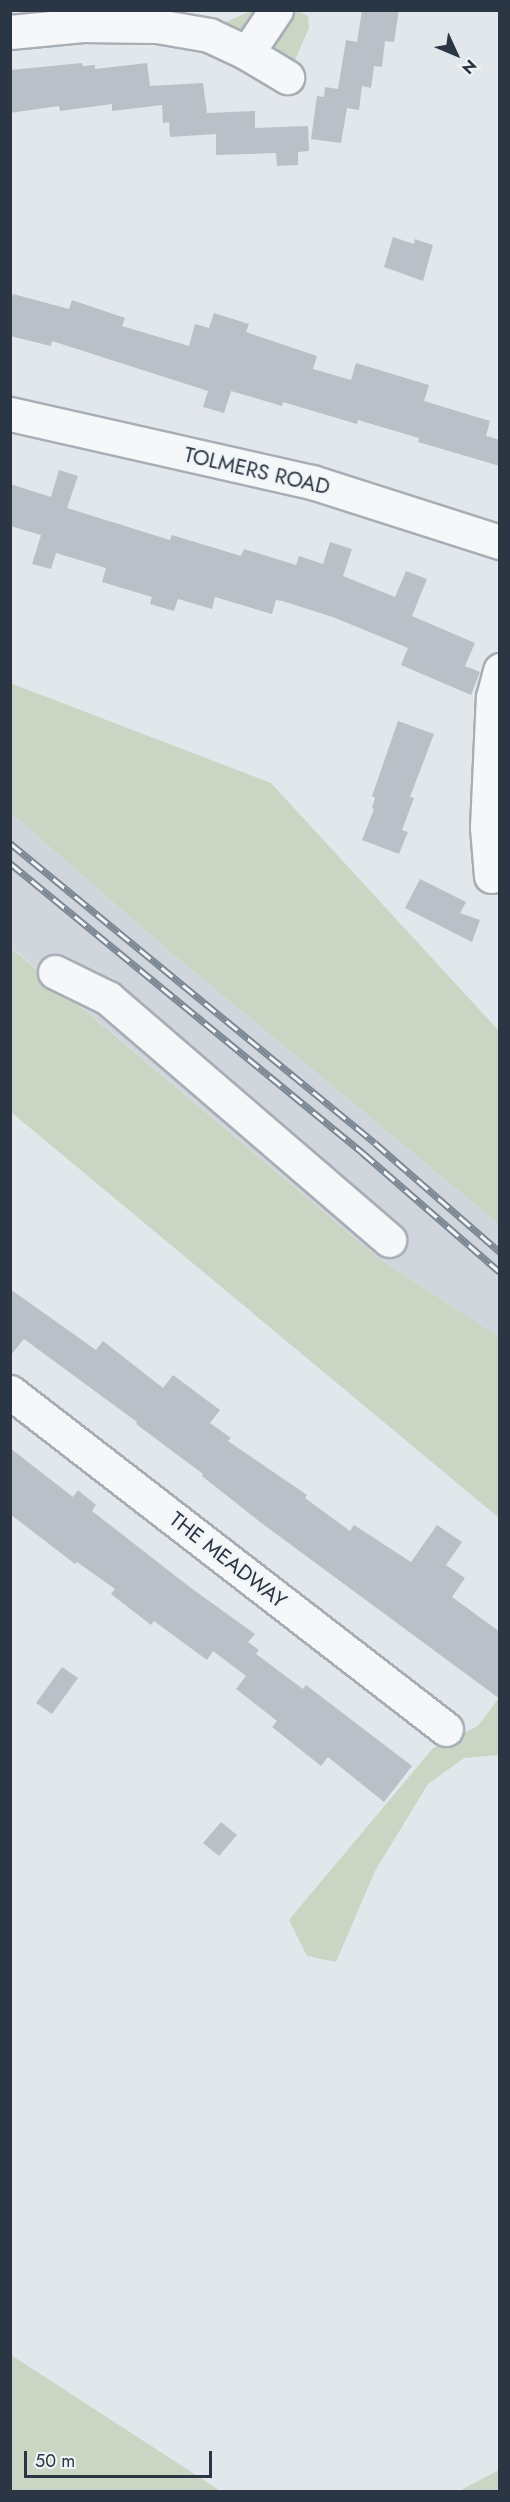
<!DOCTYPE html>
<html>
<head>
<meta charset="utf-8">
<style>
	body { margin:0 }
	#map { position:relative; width:510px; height:2502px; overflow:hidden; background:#e2e7eb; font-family:Jost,sans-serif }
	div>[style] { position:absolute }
	.built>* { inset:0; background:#d1d6dd }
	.green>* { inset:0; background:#cad5c4 }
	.building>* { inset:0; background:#bac0c8 }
	.roads { filter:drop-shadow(2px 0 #a7aeb5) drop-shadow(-2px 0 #a7aeb5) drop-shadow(0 2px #a7aeb5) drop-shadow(0 -2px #a7aeb5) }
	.minor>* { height:33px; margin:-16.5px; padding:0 16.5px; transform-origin:16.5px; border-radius:16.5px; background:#f5f7f9 }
	.rail>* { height:7px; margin-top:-3.5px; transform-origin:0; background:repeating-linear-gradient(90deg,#f2f5f8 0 14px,#7c8894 0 28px); box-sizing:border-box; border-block:2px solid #7c8894 }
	span { translate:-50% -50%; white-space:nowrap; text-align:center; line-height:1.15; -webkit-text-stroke:4.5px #f2f5f8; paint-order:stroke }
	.street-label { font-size:21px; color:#2a3643 }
	.frame { position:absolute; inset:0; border:12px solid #2a3643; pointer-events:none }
	.north { position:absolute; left:426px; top:24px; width:60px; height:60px; -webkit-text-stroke:4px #f2f5f8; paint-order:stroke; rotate:134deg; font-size:16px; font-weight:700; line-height:24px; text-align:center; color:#2a3643 }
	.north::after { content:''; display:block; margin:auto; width:21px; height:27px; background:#2a3643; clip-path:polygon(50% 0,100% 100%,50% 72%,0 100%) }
	.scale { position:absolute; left:24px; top:2451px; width:188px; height:27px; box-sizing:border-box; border:3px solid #2a3643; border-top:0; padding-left:8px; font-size:18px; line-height:21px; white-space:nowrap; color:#2a3643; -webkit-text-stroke:4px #f2f5f8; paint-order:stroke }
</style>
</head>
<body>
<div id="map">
	<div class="built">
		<div style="clip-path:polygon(11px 813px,168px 950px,499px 1224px,499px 1337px,377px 1257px,11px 947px)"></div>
	</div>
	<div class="green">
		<div style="clip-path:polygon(252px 11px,264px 11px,257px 24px,239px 34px,218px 25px)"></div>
		<div style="clip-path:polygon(287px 11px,297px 11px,308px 16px,309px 28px,292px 67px,270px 56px,270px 39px)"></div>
		<div style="clip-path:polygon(10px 683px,271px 783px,499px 1031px,499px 1224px,168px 950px,11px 813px)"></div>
		<div style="clip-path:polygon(10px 947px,377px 1257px,499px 1337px,499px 1518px,11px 1112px)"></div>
		<div style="clip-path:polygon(499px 1698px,499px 1755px,464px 1758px,428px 1784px,375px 1871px,336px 1962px,307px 1956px,289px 1920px,433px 1748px,478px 1726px)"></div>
		<div style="clip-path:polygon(11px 2355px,219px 2490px,219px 2491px,11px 2491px)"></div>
		<div style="clip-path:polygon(499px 2470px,499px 2491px,459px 2491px)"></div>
	</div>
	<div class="building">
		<div style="clip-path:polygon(362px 10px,399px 10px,394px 42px,385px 41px,382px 67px,374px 66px,371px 88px,362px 86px,359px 110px,347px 108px,341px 143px,311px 139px,317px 96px,324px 97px,325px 87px,338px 89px,346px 40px,357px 42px)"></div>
		<div style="clip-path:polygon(82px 63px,83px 66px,95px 65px,95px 69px,147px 63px,150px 86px,203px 83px,207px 113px,255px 111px,255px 128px,308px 126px,309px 151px,298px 152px,298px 165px,277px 166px,276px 153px,216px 155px,216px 134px,170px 137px,169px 122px,163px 123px,162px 105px,112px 111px,112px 104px,60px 111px,59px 106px,10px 113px,10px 70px)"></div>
		<div style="clip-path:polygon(393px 237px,414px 244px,415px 239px,433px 245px,423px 281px,384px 267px)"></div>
		<div style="clip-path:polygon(13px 294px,69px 309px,72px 300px,125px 318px,122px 326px,189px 346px,195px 324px,209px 328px,214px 313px,249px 324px,246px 332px,317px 356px,313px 369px,351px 380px,356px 363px,429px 385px,424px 401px,490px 421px,486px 436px,500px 440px,500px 466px,418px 442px,419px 438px,358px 420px,357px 424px,283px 402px,282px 406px,231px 391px,224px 413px,203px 407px,208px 391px,52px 341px,51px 346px,10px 336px,10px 306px)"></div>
		<div style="clip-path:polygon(59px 470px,78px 476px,67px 508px,170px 540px,172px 535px,241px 556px,244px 549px,296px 565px,299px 556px,323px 564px,330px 542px,352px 549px,343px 576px,395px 597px,406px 571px,427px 579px,412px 616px,475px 643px,465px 666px,480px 672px,471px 695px,401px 665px,408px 648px,333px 617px,282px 601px,276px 600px,272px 614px,215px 597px,212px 609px,178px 599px,174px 611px,150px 604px,152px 597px,102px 582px,106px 568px,56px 553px,51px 569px,32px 564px,41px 535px,10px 526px,10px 484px,51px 497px)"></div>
		<div style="clip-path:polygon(398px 721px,434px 734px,410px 797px,414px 798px,402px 830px,408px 832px,399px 854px,362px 840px,374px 809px,372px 808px,375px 798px,372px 796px)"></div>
		<div style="clip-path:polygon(420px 879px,466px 902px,460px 913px,480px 920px,472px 942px,405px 908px)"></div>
		<div style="clip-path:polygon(10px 1289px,96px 1350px,103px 1341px,163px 1388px,173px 1375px,220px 1410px,210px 1423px,231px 1438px,228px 1441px,307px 1495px,305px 1498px,350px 1531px,354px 1525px,411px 1562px,437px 1525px,462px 1542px,446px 1565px,465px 1578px,452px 1597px,500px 1632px,500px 1699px,260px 1522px,202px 1476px,203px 1474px,136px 1424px,137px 1422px,24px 1339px,10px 1356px)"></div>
		<div style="clip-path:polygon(10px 1448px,73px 1497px,78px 1490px,96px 1505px,92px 1511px,191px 1588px,255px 1634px,248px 1642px,259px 1650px,256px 1654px,303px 1689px,306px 1685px,412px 1766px,384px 1802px,328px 1757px,321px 1766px,272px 1727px,277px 1721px,236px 1689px,246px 1676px,213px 1651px,207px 1660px,154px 1621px,151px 1625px,111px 1594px,115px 1589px,77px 1562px,75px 1564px,10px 1514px)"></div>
		<div style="clip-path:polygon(62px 1667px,78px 1678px,52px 1714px,36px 1703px)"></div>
		<div style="clip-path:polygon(221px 1822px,237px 1835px,219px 1856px,203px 1843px)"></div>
	</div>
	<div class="roads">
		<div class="minor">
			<div style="left:10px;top:32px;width:73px;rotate:-5.5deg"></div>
			<div style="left:83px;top:25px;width:74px;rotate:0.8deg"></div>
			<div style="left:157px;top:26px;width:53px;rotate:9.8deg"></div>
			<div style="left:209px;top:35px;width:42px;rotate:25.3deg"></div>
			<div style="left:247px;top:53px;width:52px;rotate:-56deg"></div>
			<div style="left:247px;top:53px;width:47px;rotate:31deg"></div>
			<div style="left:10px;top:414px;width:310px;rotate:12.7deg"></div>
			<div style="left:312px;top:482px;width:197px;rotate:17.7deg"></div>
			<div style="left:491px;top:876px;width:49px;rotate:-94.7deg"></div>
			<div style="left:487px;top:827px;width:130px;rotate:-87.4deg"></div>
			<div style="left:493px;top:697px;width:28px;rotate:-75deg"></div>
			<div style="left:55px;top:972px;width:59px;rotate:26.1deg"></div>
			<div style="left:108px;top:998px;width:371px;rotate:40.7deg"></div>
			<div style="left:10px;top:1392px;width:551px;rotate:37.7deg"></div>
		</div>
	</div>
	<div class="rail">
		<div style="left:10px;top:843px;width:472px;rotate:39.4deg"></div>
		<div style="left:375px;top:1143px;width:166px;rotate:41.1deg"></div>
		<div style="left:10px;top:863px;width:457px;rotate:39.4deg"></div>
		<div style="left:363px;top:1153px;width:181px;rotate:41deg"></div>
	</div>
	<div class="street-label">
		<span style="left:257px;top:471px;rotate:13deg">TOLMERS ROAD</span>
		<span style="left:228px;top:1560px;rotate:38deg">THE MEADWAY</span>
	</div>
	<div class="frame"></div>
	<div class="north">N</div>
	<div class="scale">50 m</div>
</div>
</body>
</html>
